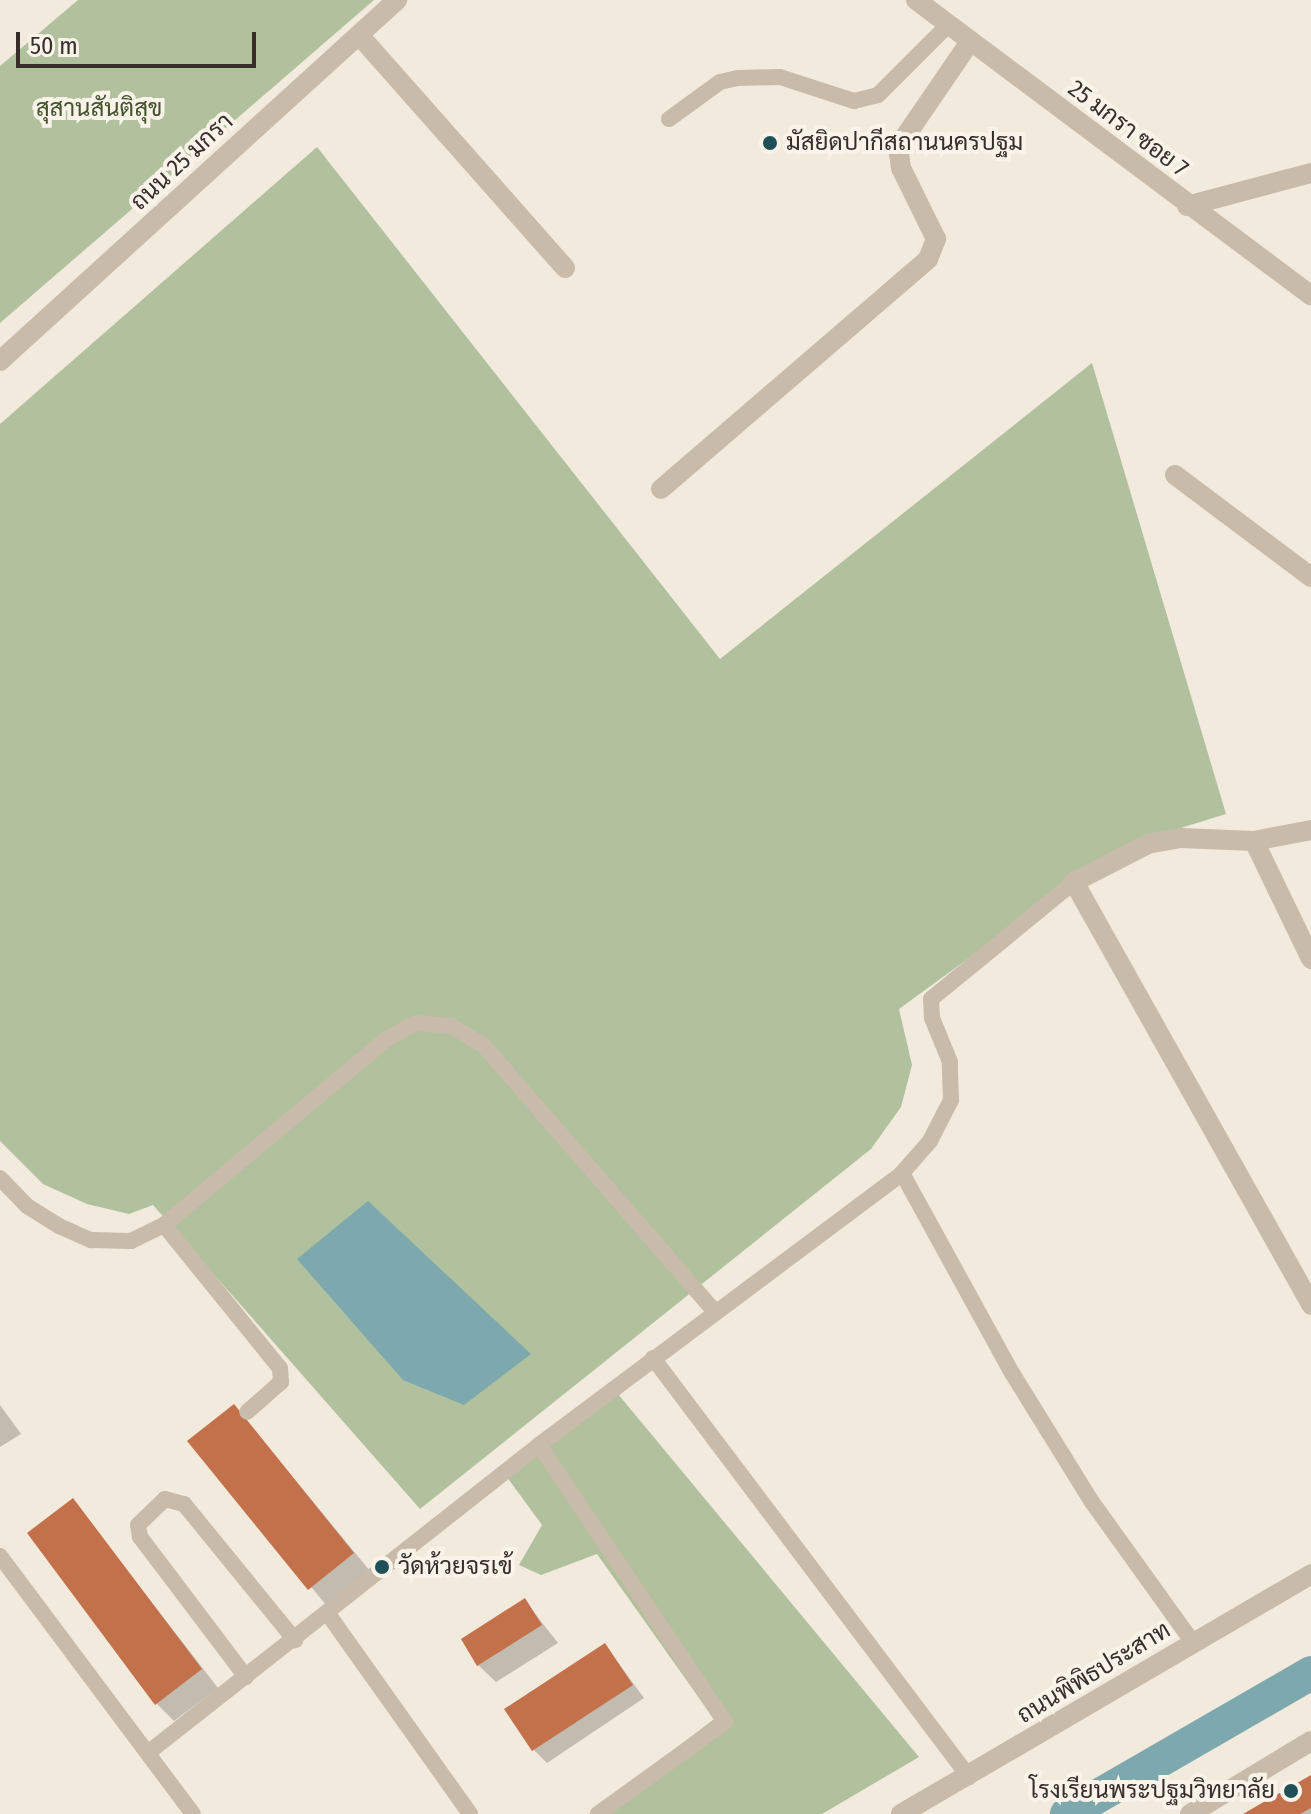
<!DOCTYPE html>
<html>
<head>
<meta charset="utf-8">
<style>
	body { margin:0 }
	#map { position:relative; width:1311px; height:1814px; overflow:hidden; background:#f2eadd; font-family:"Fira Sans Condensed",Sarabun,sans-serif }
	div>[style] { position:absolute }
	.green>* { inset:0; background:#b1c09d }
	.water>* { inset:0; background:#7ca8ae }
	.shadow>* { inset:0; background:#0003 }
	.canal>* { height:34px; margin:-17px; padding:0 17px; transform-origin:17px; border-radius:17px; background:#7ca8ae }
	.building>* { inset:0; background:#c2714a }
	.service>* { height:16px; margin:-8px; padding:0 8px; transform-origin:8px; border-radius:8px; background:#c9bba9 }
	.minor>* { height:20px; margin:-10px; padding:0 10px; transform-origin:10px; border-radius:10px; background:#c9bba9 }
	.dots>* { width:22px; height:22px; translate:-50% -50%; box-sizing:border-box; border:4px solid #f9f3e9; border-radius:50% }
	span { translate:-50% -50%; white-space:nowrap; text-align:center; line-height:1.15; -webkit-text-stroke:8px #f9f3e9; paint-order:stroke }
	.park-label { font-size:24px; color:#43542d }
	.street-label { font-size:24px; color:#372e29 }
	.poi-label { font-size:24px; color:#372e29 }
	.left { translate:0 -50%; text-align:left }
	.right { translate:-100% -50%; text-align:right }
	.scale { position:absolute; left:16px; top:32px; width:240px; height:36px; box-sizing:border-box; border:4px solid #372e29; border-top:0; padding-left:10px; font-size:24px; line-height:28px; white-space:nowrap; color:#372e29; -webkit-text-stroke:6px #f9f3e9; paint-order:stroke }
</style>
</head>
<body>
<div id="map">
	<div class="green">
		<div style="clip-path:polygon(78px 0,374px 0,0 323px,0 66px)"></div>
		<div style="clip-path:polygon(317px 147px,720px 659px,1092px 363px,1226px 814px,1158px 835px,1095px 866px,899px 1009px,912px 1065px,901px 1107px,871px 1149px,420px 1509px,153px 1205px,129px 1214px,87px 1204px,43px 1184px,0 1141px,0 424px)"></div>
		<div style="clip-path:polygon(613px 1388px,919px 1757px,822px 1814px,592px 1814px,714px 1719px,597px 1554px,541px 1575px,519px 1565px,542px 1525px,504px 1473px)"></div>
	</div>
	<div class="water">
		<div style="clip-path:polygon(368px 1201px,531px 1354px,464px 1405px,403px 1380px,297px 1259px)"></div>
	</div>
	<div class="shadow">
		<div style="clip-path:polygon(0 1405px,21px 1434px,0 1447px)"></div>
		<div style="clip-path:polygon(234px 1406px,370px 1571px,327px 1606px,190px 1442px)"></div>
		<div style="clip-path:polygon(73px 1501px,218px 1688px,174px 1721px,157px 1704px)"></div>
		<div style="clip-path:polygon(525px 1601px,558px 1643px,496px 1682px,478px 1665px)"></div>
		<div style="clip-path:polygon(605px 1645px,644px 1698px,547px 1763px,534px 1750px)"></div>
		<div style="clip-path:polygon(1311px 1777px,1311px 1814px,1247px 1814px)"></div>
	</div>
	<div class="canal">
		<div style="left:1067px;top:1814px;width:282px;rotate:-30deg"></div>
	</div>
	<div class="building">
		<div style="clip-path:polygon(234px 1404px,354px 1553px,308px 1590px,187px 1441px)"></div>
		<div style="clip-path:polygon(73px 1498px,202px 1669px,155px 1705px,27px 1533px)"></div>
		<div style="clip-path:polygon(525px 1598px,542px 1625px,477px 1666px,461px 1639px)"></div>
		<div style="clip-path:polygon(605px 1643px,633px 1685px,532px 1751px,504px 1709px)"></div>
		<div style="clip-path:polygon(1311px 1775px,1311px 1808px,1300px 1814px,1243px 1814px)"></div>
	</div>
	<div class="service">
		<div style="left:669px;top:119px;width:63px;rotate:-36deg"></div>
		<div style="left:720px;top:82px;width:18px;rotate:-13deg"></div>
		<div style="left:738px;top:78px;width:42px;rotate:-1.4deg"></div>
		<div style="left:780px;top:77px;width:78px;rotate:18deg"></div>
		<div style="left:854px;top:101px;width:25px;rotate:-14deg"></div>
		<div style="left:878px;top:95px;width:99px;rotate:-45deg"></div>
		<div style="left:902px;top:1173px;width:228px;rotate:61.2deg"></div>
		<div style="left:1012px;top:1373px;width:152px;rotate:58.2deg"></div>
		<div style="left:1092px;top:1502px;width:175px;rotate:54.3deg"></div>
		<div style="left:0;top:1178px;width:39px;rotate:46deg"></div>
		<div style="left:27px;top:1206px;width:38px;rotate:32deg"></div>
		<div style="left:59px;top:1226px;width:35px;rotate:24deg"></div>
		<div style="left:91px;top:1240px;width:40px;rotate:1.4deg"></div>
		<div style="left:131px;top:1241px;width:37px;rotate:-26deg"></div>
		<div style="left:164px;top:1225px;width:288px;rotate:-39.9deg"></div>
		<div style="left:385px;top:1040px;width:35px;rotate:-29deg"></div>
		<div style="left:416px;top:1023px;width:36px;rotate:5deg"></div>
		<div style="left:452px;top:1026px;width:38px;rotate:32deg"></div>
		<div style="left:484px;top:1046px;width:351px;rotate:49deg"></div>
		<div style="left:164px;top:1225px;width:184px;rotate:51deg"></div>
		<div style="left:280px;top:1368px;width:14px;rotate:86deg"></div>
		<div style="left:281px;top:1382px;width:45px;rotate:138.6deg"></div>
		<div style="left:653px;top:1358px;width:525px;rotate:52.98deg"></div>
		<div style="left:539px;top:1445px;width:334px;rotate:56.1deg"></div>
		<div style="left:725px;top:1722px;width:157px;rotate:144.1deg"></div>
		<div style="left:0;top:1556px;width:322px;rotate:53.2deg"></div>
		<div style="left:328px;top:1614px;width:245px;rotate:54.6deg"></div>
		<div style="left:246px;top:1677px;width:176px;rotate:-127.1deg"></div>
		<div style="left:140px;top:1537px;width:12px;rotate:-99deg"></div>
		<div style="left:138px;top:1525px;width:37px;rotate:-44deg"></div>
		<div style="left:165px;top:1499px;width:20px;rotate:15deg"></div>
		<div style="left:184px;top:1504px;width:176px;rotate:50.8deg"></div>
		<div style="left:149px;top:1752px;width:496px;rotate:-38.2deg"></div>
		<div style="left:539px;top:1445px;width:454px;rotate:-36.8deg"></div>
		<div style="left:902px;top:1173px;width:43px;rotate:-48.8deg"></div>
		<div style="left:930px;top:1141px;width:46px;rotate:-62.9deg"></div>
		<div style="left:951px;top:1100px;width:38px;rotate:-92deg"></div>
		<div style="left:950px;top:1062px;width:48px;rotate:-112.2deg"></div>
		<div style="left:932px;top:1018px;width:19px;rotate:-93deg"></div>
		<div style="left:931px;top:999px;width:185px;rotate:-39.3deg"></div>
	</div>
	<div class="minor">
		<div style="left:916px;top:0;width:493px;rotate:36.8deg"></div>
		<div style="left:359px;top:35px;width:311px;rotate:48.5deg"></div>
		<div style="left:1187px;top:206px;width:128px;rotate:-14.9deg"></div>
		<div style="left:0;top:361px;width:537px;rotate:-42.28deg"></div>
		<div style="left:1175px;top:475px;width:170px;rotate:36.9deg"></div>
		<div style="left:661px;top:489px;width:352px;rotate:-40.7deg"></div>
		<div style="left:928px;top:259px;width:22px;rotate:-68deg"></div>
		<div style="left:936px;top:239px;width:79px;rotate:-116.2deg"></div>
		<div style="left:901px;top:168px;width:21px;rotate:-98deg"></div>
		<div style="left:898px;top:147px;width:127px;rotate:-55.6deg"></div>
		<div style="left:1311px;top:830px;width:58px;rotate:169.1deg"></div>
		<div style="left:1254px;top:841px;width:73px;rotate:-177.6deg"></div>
		<div style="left:1181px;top:838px;width:34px;rotate:170deg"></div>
		<div style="left:1148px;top:844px;width:83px;rotate:152.8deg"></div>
		<div style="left:1074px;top:882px;width:485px;rotate:60.7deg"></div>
		<div style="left:1254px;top:841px;width:131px;rotate:64.2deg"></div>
		<div style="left:901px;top:1814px;width:475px;rotate:-30.3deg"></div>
		<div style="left:1190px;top:1814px;width:141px;rotate:-31.1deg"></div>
	</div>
	<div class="dots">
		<div style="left:770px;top:143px;background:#1f4f57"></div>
		<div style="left:382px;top:1567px;background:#1f4f57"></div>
		<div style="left:1291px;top:1791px;background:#1f4f57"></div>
	</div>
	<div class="park-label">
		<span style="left:99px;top:109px">สุสานสันติสุข</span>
	</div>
	<div class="street-label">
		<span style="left:1128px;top:129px;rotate:37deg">25 มกรา ซอย 7</span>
		<span style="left:182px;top:162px;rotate:-43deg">ถนน 25 มกรา</span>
		<span style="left:1094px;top:1673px;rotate:-31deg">ถนนพิพิธประสาท</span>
	</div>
	<div class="poi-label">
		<span class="left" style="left:786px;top:143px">มัสยิดปากีสถานนครปฐม</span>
		<span class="left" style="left:398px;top:1567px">วัดห้วยจรเข้</span>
		<span class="right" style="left:1275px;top:1791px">โรงเรียนพระปฐมวิทยาลัย</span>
	</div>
	<div class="scale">50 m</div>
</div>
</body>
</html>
